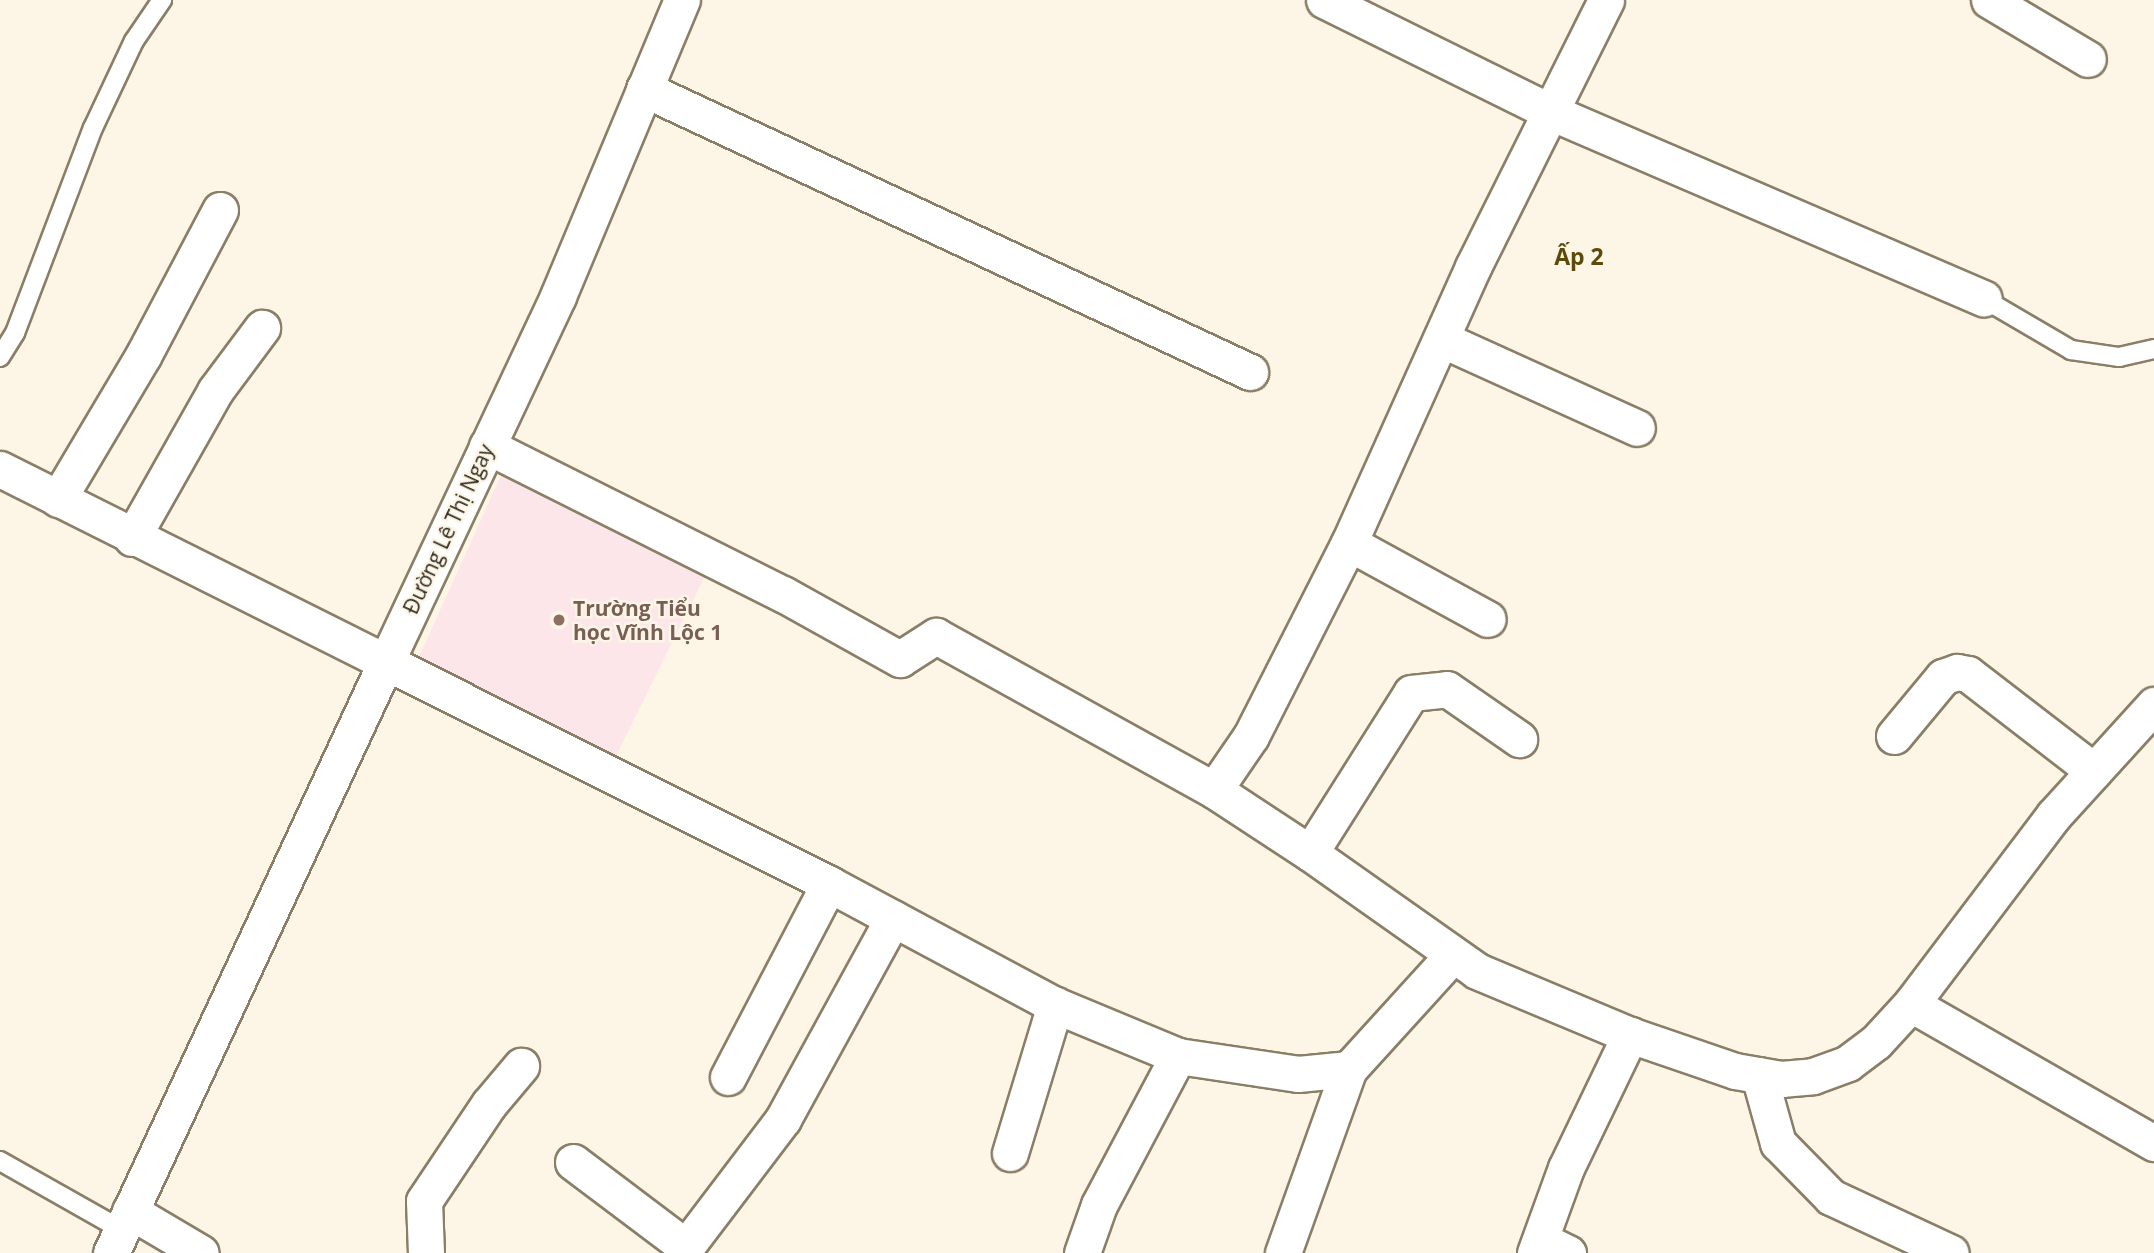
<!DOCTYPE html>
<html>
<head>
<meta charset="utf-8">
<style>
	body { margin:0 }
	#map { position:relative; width:2154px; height:1253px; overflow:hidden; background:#fdf6e6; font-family:"Open Sans",sans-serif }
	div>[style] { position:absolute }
	.education>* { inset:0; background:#fce6ea }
	.roads { filter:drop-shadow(2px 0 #8a7e66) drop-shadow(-2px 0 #8a7e66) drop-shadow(0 2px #8a7e66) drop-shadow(0 -2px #8a7e66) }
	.service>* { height:18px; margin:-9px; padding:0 9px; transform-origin:9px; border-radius:9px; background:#fff }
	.minor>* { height:35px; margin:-17.5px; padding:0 17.5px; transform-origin:17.5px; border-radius:17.5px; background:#fff }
	.dots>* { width:19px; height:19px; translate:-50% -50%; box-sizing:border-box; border:4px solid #fdf6e6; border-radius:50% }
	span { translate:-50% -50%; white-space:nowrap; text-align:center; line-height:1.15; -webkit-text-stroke:5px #fdf6e6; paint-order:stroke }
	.street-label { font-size:21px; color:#2f2a20 }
	.education-label { font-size:21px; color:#785e54; font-weight:700 }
	.left { translate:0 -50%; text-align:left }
	.neighbourhood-label { font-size:23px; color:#5c4a0a; font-weight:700 }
</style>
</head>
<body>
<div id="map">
	<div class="education">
		<div style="clip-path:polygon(503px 471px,707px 572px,613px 762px,414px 668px)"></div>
	</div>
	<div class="roads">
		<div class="service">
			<div style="left:1984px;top:299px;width:101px;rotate:30.4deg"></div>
			<div style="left:2071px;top:350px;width:49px;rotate:8.3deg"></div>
			<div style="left:2119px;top:357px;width:36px;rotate:-13deg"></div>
			<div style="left:0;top:357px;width:28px;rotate:-58deg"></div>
			<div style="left:15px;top:333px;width:219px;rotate:-69.2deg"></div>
			<div style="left:93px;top:128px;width:96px;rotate:-64.8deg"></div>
			<div style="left:134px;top:41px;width:50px;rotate:-55.7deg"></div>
			<div style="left:0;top:1161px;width:140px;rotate:29.5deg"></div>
		</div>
		<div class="minor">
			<div style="left:1324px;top:0;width:255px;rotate:26.3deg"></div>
			<div style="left:1553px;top:113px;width:469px;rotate:23.3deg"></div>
			<div style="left:1989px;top:0;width:115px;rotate:30.8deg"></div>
			<div style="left:644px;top:89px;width:669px;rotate:25.03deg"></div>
			<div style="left:1441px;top:339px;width:215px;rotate:24.4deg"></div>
			<div style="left:487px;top:446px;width:331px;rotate:26.6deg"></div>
			<div style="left:783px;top:594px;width:134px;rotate:29.1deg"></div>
			<div style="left:900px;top:659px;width:43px;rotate:-32.6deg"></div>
			<div style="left:936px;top:636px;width:318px;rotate:29deg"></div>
			<div style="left:1214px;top:790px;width:115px;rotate:33.3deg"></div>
			<div style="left:1310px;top:853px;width:189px;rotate:-57.7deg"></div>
			<div style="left:1411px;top:693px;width:36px;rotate:-6deg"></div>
			<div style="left:1447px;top:689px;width:88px;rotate:34.8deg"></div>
			<div style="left:0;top:469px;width:432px;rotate:26.6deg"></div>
			<div style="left:386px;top:662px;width:404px;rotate:-64.8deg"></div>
			<div style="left:558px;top:296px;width:321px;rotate:-67.3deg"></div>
			<div style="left:58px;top:499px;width:166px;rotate:-59.3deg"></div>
			<div style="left:143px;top:356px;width:165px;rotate:-62.2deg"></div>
			<div style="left:132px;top:538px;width:169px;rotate:-60.5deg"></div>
			<div style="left:215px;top:391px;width:79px;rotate:-53.3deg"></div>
			<div style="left:1349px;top:543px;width:158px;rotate:28.7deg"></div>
			<div style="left:1894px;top:736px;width:77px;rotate:-50.3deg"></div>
			<div style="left:1943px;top:677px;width:15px;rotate:-20deg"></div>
			<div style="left:1957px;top:672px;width:11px;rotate:10deg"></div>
			<div style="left:1968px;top:674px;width:159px;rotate:37.6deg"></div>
			<div style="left:1214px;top:790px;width:65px;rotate:-55.6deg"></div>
			<div style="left:1251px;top:736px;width:216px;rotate:-63.1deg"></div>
			<div style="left:1349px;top:543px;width:303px;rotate:-65.8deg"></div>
			<div style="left:1473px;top:267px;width:298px;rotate:-63.5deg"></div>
			<div style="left:1310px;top:853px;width:204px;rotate:35.2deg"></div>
			<div style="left:1477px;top:971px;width:166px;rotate:22.7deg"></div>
			<div style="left:1630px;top:1035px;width:111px;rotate:18.9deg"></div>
			<div style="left:1735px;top:1071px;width:47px;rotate:9.9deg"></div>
			<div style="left:1781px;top:1079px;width:32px;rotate:-5deg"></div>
			<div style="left:1813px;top:1076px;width:37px;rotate:-20deg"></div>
			<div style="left:1848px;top:1063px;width:35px;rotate:-37deg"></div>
			<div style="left:1876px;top:1042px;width:52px;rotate:-47.4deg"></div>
			<div style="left:1911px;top:1004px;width:237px;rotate:-52.9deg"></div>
			<div style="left:2054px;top:815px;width:149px;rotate:-47.7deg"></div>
			<div style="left:1911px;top:1004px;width:280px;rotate:29.8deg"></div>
			<div style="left:1759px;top:1075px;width:71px;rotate:74.4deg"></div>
			<div style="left:1778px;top:1143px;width:76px;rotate:45.5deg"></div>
			<div style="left:1831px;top:1197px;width:132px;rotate:25deg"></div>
			<div style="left:728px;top:1077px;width:218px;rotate:-62.4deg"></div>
			<div style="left:1010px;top:1153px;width:155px;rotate:-73.1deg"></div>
			<div style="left:573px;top:1162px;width:141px;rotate:37deg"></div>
			<div style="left:686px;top:1247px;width:161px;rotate:-52.8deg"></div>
			<div style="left:783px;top:1119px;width:229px;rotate:-61.3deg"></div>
			<div style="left:130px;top:1211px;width:82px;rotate:30.6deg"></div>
			<div style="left:1543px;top:1241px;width:28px;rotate:26deg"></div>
			<div style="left:111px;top:1253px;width:652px;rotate:-65.05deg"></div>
			<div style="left:386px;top:662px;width:496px;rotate:26.6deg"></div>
			<div style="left:829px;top:884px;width:256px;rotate:28.2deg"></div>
			<div style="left:1055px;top:1005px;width:133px;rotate:22.5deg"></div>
			<div style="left:1178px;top:1056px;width:121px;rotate:8.5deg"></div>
			<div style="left:1298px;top:1074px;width:51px;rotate:-5.6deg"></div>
			<div style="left:1349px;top:1069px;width:151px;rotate:-47.7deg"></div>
			<div style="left:426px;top:1253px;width:52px;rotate:-92.2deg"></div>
			<div style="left:424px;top:1201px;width:117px;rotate:-56.2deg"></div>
			<div style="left:489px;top:1104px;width:50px;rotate:-49.9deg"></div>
			<div style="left:1082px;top:1253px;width:51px;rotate:-70.5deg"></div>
			<div style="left:1099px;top:1205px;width:169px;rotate:-62.1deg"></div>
			<div style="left:1283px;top:1253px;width:195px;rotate:-70.3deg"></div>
			<div style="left:1535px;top:1253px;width:90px;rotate:-70deg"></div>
			<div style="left:1566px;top:1168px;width:148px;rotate:-64.3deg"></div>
		</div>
	</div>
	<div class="dots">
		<div style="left:559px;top:620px;background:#8d6e63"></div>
	</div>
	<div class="street-label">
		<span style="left:448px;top:529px;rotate:-65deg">Đường Lê Thị Ngay</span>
	</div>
	<div class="education-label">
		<span class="left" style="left:573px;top:620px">Trường Tiểu<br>học Vĩnh Lộc 1</span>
	</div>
	<div class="neighbourhood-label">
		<span style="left:1579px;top:256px">Ấp 2</span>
	</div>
</div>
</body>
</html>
